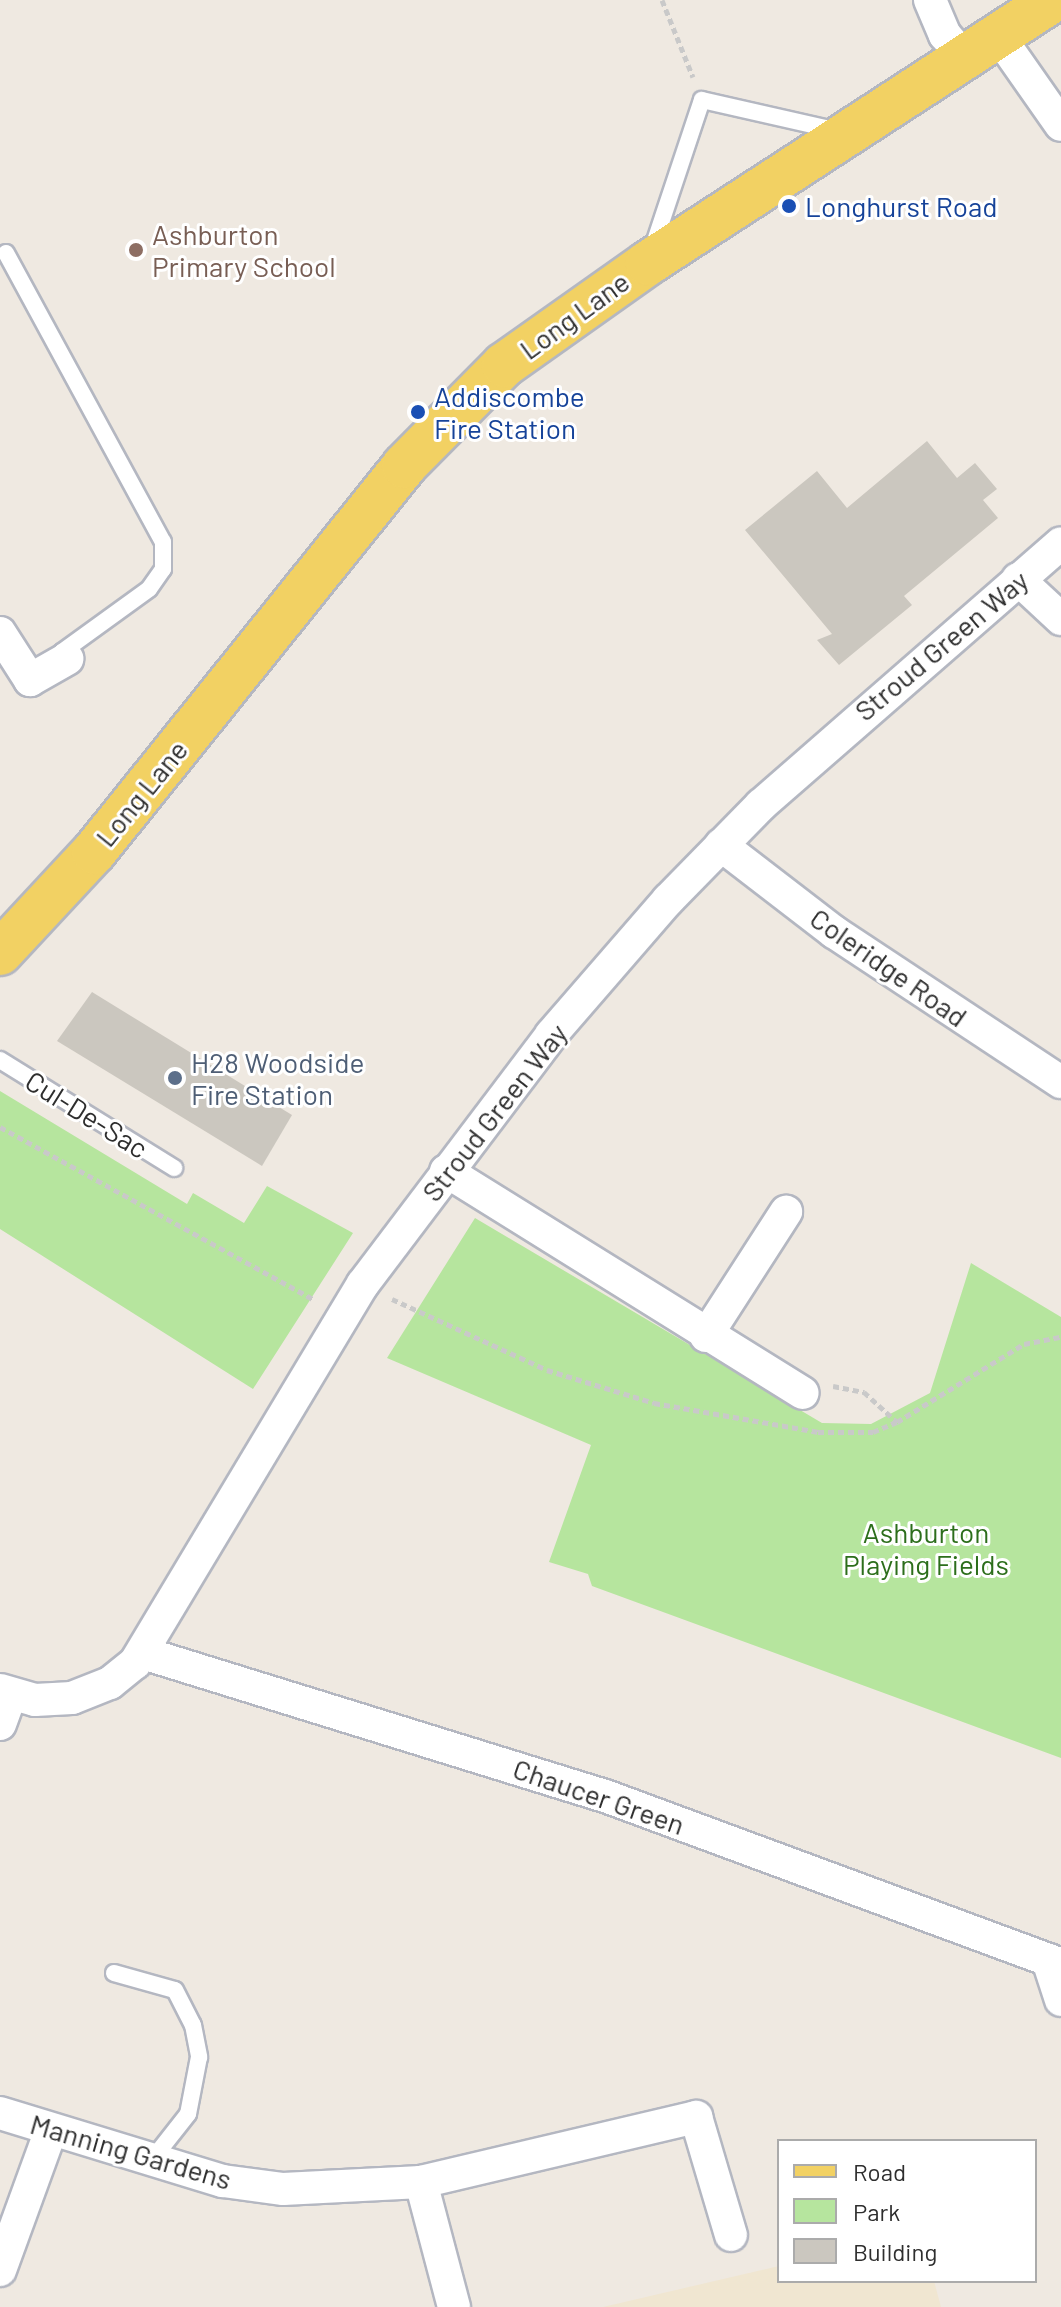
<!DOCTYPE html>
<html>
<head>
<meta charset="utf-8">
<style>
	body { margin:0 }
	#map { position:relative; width:1061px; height:2307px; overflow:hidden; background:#efe9e1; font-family:Barlow,sans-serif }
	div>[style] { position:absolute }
	.education>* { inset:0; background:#f0e6d1 }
	.green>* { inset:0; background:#b6e59e }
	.building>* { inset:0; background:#cbc7bf }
	.path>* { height:5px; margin-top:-2.5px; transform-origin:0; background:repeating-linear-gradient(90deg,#c9c9c9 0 6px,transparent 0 10px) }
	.roads { filter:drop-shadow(2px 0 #b4b7c1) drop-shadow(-2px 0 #b4b7c1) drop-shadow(0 2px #b4b7c1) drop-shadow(0 -2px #b4b7c1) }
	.service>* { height:16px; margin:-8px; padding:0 8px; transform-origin:8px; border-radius:8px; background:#fff }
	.minor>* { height:32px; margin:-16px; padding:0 16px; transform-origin:16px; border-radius:16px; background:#fff }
	.primary>* { height:44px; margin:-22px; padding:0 22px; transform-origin:22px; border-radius:22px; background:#f2d163 }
	.dots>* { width:22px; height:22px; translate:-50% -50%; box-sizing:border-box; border:4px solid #fff; border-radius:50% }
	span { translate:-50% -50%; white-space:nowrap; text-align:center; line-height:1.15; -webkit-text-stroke:6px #fff; paint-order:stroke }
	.transit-label { font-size:28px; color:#164399 }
	.left { translate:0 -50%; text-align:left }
	.education-label { font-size:28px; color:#785e54 }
	.street-label { font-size:28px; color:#2e2e2e }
	.service-label { font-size:28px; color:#4e5e75 }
	.park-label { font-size:28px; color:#2c6e1b }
	.legend { position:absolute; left:777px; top:2139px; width:260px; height:144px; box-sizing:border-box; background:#fff; border:2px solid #ababab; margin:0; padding:10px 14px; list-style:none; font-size:24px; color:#2e2e2e }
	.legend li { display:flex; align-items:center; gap:16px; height:40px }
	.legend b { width:40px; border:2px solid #ababab }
</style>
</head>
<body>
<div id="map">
	<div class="education">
		<div style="clip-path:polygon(779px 2266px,779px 2281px,934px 2281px,941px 2307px,603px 2307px)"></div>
	</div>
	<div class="green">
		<div style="clip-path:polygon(0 1091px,187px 1204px,193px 1193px,244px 1223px,267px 1186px,353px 1233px,253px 1389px,0 1229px)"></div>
		<div style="clip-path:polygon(475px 1218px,822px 1423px,871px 1424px,930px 1393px,971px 1263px,1061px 1317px,1061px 1758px,592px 1586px,588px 1574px,549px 1562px,591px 1445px,387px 1358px)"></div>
	</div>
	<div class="building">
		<div style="clip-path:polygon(927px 441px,957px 478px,975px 463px,997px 489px,983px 500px,998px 518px,904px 596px,912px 605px,839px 665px,817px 640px,832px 634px,745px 530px,817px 471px,847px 508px)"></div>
		<div style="clip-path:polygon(92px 992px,292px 1115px,262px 1166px,57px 1041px)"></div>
	</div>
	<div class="path">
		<div style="left:662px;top:0;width:83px;rotate:68.1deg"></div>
		<div style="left:0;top:1127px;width:359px;rotate:28.8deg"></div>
		<div style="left:392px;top:1299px;width:170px;rotate:24.6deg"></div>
		<div style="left:547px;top:1370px;width:112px;rotate:17.1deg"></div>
		<div style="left:654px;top:1403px;width:167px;rotate:10deg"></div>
		<div style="left:818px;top:1432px;width:55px"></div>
		<div style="left:873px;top:1432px;width:26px;rotate:-23deg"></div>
		<div style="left:833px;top:1386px;width:32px;rotate:11deg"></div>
		<div style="left:864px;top:1392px;width:45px;rotate:42.3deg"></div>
		<div style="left:897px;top:1422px;width:149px;rotate:-31.6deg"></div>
		<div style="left:1024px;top:1344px;width:38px;rotate:-11deg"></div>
	</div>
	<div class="roads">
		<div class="service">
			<div style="left:652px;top:250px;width:158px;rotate:-71.6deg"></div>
			<div style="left:702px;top:100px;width:139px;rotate:12.8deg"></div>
			<div style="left:6px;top:253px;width:329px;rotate:61.5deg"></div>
			<div style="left:163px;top:542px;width:27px;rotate:90deg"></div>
			<div style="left:163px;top:569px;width:24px;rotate:125deg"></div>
			<div style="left:149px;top:589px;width:107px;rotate:144.1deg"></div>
			<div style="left:62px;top:652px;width:7px;rotate:56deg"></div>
			<div style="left:0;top:1060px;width:205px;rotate:31.8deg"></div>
			<div style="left:114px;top:1973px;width:63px;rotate:15.6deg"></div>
			<div style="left:175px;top:1990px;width:39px;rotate:63deg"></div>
			<div style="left:193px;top:2025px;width:33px;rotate:79deg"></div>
			<div style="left:199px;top:2057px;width:58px;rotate:100.9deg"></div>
			<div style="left:188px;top:2114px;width:60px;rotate:128.2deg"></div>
		</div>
		<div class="minor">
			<div style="left:930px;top:0;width:38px;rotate:67deg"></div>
			<div style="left:945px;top:35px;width:32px;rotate:49deg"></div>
			<div style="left:1000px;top:38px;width:106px;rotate:55deg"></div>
			<div style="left:1018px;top:579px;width:59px;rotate:42.9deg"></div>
			<div style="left:0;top:633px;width:56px;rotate:57.4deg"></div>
			<div style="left:30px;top:680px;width:43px;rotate:-29.6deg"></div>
			<div style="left:721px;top:845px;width:143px;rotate:37.6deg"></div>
			<div style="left:834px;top:932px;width:272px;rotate:33.5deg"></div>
			<div style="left:446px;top:1171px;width:420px;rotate:31.9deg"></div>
			<div style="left:706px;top:1336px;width:148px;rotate:-57.2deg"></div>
			<div style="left:143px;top:1653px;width:487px;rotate:17.2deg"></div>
			<div style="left:608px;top:1797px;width:483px;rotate:20.3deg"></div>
			<div style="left:0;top:1690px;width:36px;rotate:16deg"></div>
			<div style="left:35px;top:1700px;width:37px;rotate:-3deg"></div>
			<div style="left:72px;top:1698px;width:41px;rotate:-21.5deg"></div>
			<div style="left:110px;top:1683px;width:32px;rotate:-39deg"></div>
			<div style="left:135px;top:1663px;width:442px;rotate:-59deg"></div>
			<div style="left:363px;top:1284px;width:312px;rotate:-52.9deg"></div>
			<div style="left:551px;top:1035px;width:179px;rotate:-49.1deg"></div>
			<div style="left:668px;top:900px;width:133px;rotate:-45.6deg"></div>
			<div style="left:761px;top:805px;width:398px;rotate:-41.1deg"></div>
			<div style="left:0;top:1724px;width:32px;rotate:-70deg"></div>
			<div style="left:1048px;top:1960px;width:42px;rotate:72deg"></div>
			<div style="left:0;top:2113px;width:233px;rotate:17deg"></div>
			<div style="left:223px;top:2181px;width:61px;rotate:7.6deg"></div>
			<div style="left:283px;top:2189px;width:138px;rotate:-2.9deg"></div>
			<div style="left:421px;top:2182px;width:129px;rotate:75.2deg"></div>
			<div style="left:421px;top:2182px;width:283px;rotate:-13.3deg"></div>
			<div style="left:696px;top:2117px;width:123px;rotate:73.5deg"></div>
			<div style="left:0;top:2270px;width:149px;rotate:-70deg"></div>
		</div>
		<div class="primary">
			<div style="left:0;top:953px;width:138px;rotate:-47.1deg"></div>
			<div style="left:94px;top:852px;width:495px;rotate:-51.2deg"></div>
			<div style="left:404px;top:466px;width:142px;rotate:-45.3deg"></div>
			<div style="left:504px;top:365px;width:176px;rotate:-35.3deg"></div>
			<div style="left:648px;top:263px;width:483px;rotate:-33deg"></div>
		</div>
	</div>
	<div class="dots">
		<div style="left:789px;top:206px;background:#1a4fb4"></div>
		<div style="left:136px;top:250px;background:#8d6e63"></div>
		<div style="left:418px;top:412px;background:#1a4fb4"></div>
		<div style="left:175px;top:1078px;background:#5c6f8a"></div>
	</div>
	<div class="transit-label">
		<span class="left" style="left:805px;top:206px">Longhurst Road</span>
		<span class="left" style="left:434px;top:412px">Addiscombe<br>Fire Station</span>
	</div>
	<div class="education-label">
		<span class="left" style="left:152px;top:250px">Ashburton<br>Primary School</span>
	</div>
	<div class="street-label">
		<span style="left:574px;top:315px;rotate:-36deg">Long Lane</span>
		<span style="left:941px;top:645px;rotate:-40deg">Stroud Green Way</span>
		<span style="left:141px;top:793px;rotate:-51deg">Long Lane</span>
		<span style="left:889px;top:967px;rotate:35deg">Coleridge Road</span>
		<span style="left:494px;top:1112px;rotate:-52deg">Stroud Green Way</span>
		<span style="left:87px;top:1114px;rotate:32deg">Cul-De-Sac</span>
		<span style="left:599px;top:1796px;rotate:19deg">Chaucer Green</span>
		<span style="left:131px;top:2151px;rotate:16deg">Manning Gardens</span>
	</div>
	<div class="service-label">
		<span class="left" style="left:191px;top:1078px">H28 Woodside<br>Fire Station</span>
	</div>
	<div class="park-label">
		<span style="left:926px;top:1548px">Ashburton<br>Playing Fields</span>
	</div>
	<ul class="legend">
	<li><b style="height:10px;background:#f2d163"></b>Road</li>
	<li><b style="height:22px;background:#b6e59e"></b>Park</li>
	<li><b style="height:22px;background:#cbc7bf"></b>Building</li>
	</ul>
</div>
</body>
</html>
